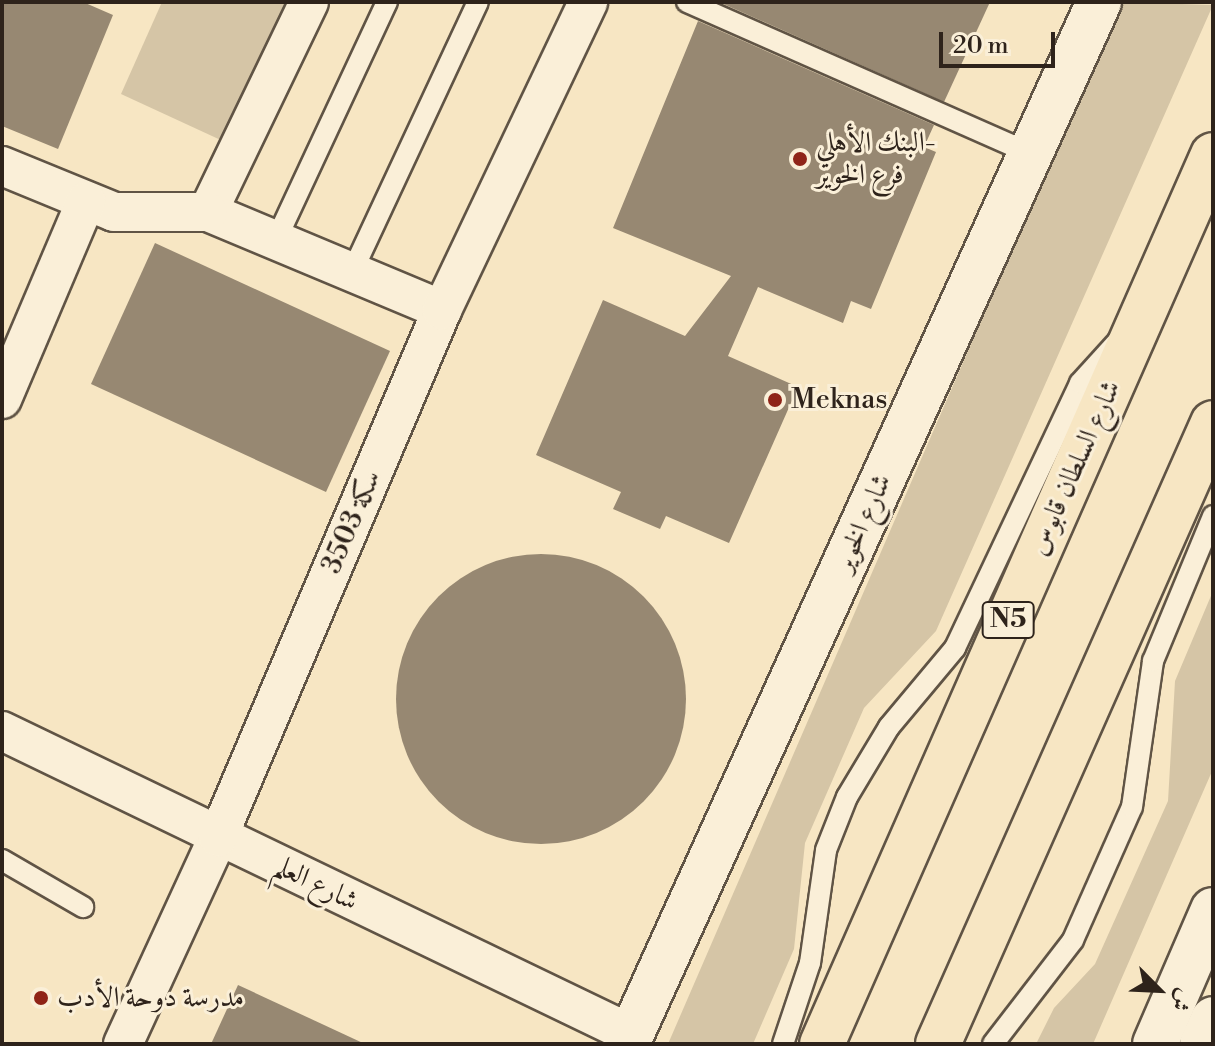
<!DOCTYPE html>
<html>
<head>
<meta charset="utf-8">
<style>
	body { margin:0 }
	#map { position:relative; width:1215px; height:1046px; overflow:hidden; background:#f7e6c3; font-family:"Libre Bodoni",Amiri,serif }
	div>[style] { position:absolute }
	.green>* { inset:0; background:#d5c5a6 }
	.building>* { inset:0; background:#978872 }
	.round { border-radius:50% }
	.roads { filter:drop-shadow(2px 0 #605445) drop-shadow(-2px 0 #605445) drop-shadow(0 2px #605445) drop-shadow(0 -2px #605445) }
	.lane>* { height:20px; margin:-10px; padding:0 10px; transform-origin:10px; border-radius:10px; background:#faefd8 }
	.street>* { height:38px; margin:-19px; padding:0 19px; transform-origin:19px; border-radius:19px; background:#faefd8 }
	.secondary>* { height:44px; margin:-22px; padding:0 22px; transform-origin:22px; border-radius:22px; background:#faefd8 }
	.highway>* { height:44px; margin:-22px; padding:0 22px; transform-origin:22px; border-radius:22px; background:#f7e6c3 }
	.dots>* { width:22px; height:22px; translate:-50% -50%; box-sizing:border-box; border:4px solid #faefd8; border-radius:50% }
	span { translate:-50% -50%; white-space:nowrap; text-align:center; line-height:1.15; -webkit-text-stroke:6px #faefd8; paint-order:stroke }
	.shield-label span { padding:2px 6px; background:#faefd8; border:2px solid; border-radius:6px; -webkit-text-stroke-width:0 }
	.shield-label { font-size:26px; color:#2e231b; font-weight:700 }
	.poi-label { font-size:28px; color:#2e231b }
	.left { translate:0 -50%; text-align:left }
	.street-label { font-size:28px; color:#2e231b }
	.frame { position:absolute; inset:0; border:4px solid #2e231b; pointer-events:none }
	.north { position:absolute; left:1119px; top:950px; width:80px; height:80px; -webkit-text-stroke:6px #faefd8; paint-order:stroke; rotate:114deg; font-size:22px; font-weight:700; line-height:32px; text-align:center; color:#2e231b }
	.north::after { content:''; display:block; margin:auto; width:28px; height:36px; background:#2e231b; clip-path:polygon(50% 0,100% 100%,50% 72%,0 100%) }
	.scale { position:absolute; left:939px; top:32px; width:116px; height:36px; box-sizing:border-box; border:4px solid #2e231b; border-top:0; padding-left:10px; font-size:24px; line-height:28px; white-space:nowrap; color:#2e231b; -webkit-text-stroke:6px #faefd8; paint-order:stroke }
</style>
</head>
<body>
<div id="map">
	<div class="green">
		<div style="clip-path:polygon(162px 2px,288px 2px,225px 142px,121px 94px)"></div>
		<div style="clip-path:polygon(1119px 2px,1213px 5px,936px 631px,864px 708px,805px 843px,794px 949px,753px 1044px,668px 1044px)"></div>
		<div style="clip-path:polygon(1213px 591px,1213px 769px,1093px 1044px,1036px 1044px,1054px 1008px,1095px 964px,1168px 801px,1175px 681px)"></div>
	</div>
	<div class="building">
		<div style="clip-path:polygon(2px 2px,83px 2px,113px 15px,58px 149px,2px 126px)"></div>
		<div style="clip-path:polygon(719px 2px,990px 2px,944px 102px)"></div>
		<div style="clip-path:polygon(698px 21px,934px 125px,924px 147px,936px 152px,871px 309px,851px 301px,843px 323px,758px 287px,728px 356px,798px 387px,729px 543px,666px 516px,660px 529px,613px 509px,621px 492px,536px 455px,603px 300px,685px 336px,731px 276px,613px 228px)"></div>
		<div style="clip-path:polygon(155px 243px,390px 351px,326px 492px,91px 384px)"></div>
		<div class="round" style="left:396px;top:554px;width:290px;height:290px"></div>
		<div style="clip-path:polygon(238px 985px,365px 1044px,211px 1044px)"></div>
	</div>
	<div class="roads">
		<div class="lane">
			<div style="left:687px;top:2px;width:376px;rotate:23.8deg"></div>
			<div style="left:276px;top:240px;width:263px;rotate:-65deg"></div>
			<div style="left:352px;top:272px;width:298px;rotate:-65deg"></div>
			<div style="left:2px;top:860px;width:94px;rotate:30.1deg"></div>
			<div style="left:783px;top:1044px;width:85px;rotate:-71.6deg"></div>
			<div style="left:810px;top:963px;width:114px;rotate:-81.9deg"></div>
			<div style="left:826px;top:850px;width:57px;rotate:-68.4deg"></div>
			<div style="left:847px;top:797px;width:82px;rotate:-59deg"></div>
			<div style="left:889px;top:727px;width:103px;rotate:-50.1deg"></div>
			<div style="left:955px;top:648px;width:293px;rotate:-64.7deg"></div>
			<div style="left:1080px;top:383px;width:58px;rotate:-47.8deg"></div>
			<div style="left:993px;top:1044px;width:131px;rotate:-52.4deg"></div>
			<div style="left:1073px;top:940px;width:145px;rotate:-66.1deg"></div>
			<div style="left:1132px;top:807px;width:148px;rotate:-81.8deg"></div>
			<div style="left:1153px;top:661px;width:157px;rotate:-67.5deg"></div>
		</div>
		<div class="street">
			<div style="left:309px;top:2px;width:233px;rotate:115.7deg"></div>
			<div style="left:208px;top:212px;width:254px;rotate:22.7deg"></div>
			<div style="left:2px;top:166px;width:121px;rotate:22.3deg"></div>
			<div style="left:114px;top:212px;width:94px"></div>
			<div style="left:2px;top:399px;width:215px;rotate:-67deg"></div>
			<div style="left:2px;top:731px;width:698px;rotate:25.72deg"></div>
			<div style="left:123px;top:1044px;width:228px;rotate:-65.3deg"></div>
			<div style="left:218px;top:837px;width:573px;rotate:-66.97deg"></div>
			<div style="left:442px;top:310px;width:341px;rotate:-64.6deg"></div>
		</div>
		<div class="secondary">
			<div style="left:627px;top:1044px;width:1144px;rotate:-65.63deg"></div>
			<div style="left:1155px;top:1044px;width:146px;rotate:-66.6deg"></div>
			<div style="left:1202px;top:1044px;width:27px;rotate:-66deg"></div>
		</div>
		<div class="highway">
			<div style="left:822px;top:1044px;width:971px;rotate:-66.26deg"></div>
			<div style="left:938px;top:1044px;width:679px;rotate:-66.11deg"></div>
		</div>
	</div>
	<div class="dots">
		<div style="left:800px;top:159px;background:#8f2418"></div>
		<div style="left:775px;top:400px;background:#8f2418"></div>
		<div style="left:41px;top:998px;background:#8f2418"></div>
	</div>
	<div class="shield-label">
		<span style="left:1008px;top:620px">N5</span>
	</div>
	<div class="poi-label">
		<span class="left" style="left:816px;top:159px">البنك الأهلي-<br>فرع الخوير</span>
		<span class="left" style="left:791px;top:400px">Meknas</span>
		<span class="left" style="left:57px;top:998px">مدرسة دوحة الأدب</span>
	</div>
	<div class="street-label">
		<span style="left:1075px;top:468px;rotate:-66deg">شارع السلطان قابوس</span>
		<span style="left:352px;top:522px;rotate:-67deg">سكة 3503</span>
		<span style="left:863px;top:523px;rotate:-66deg">شارع الخوير</span>
		<span style="left:316px;top:884px;rotate:26deg">شارع العلم</span>
	</div>
	<div class="frame"></div>
	<div class="north">ش</div>
	<div class="scale">20 m</div>
</div>
</body>
</html>
